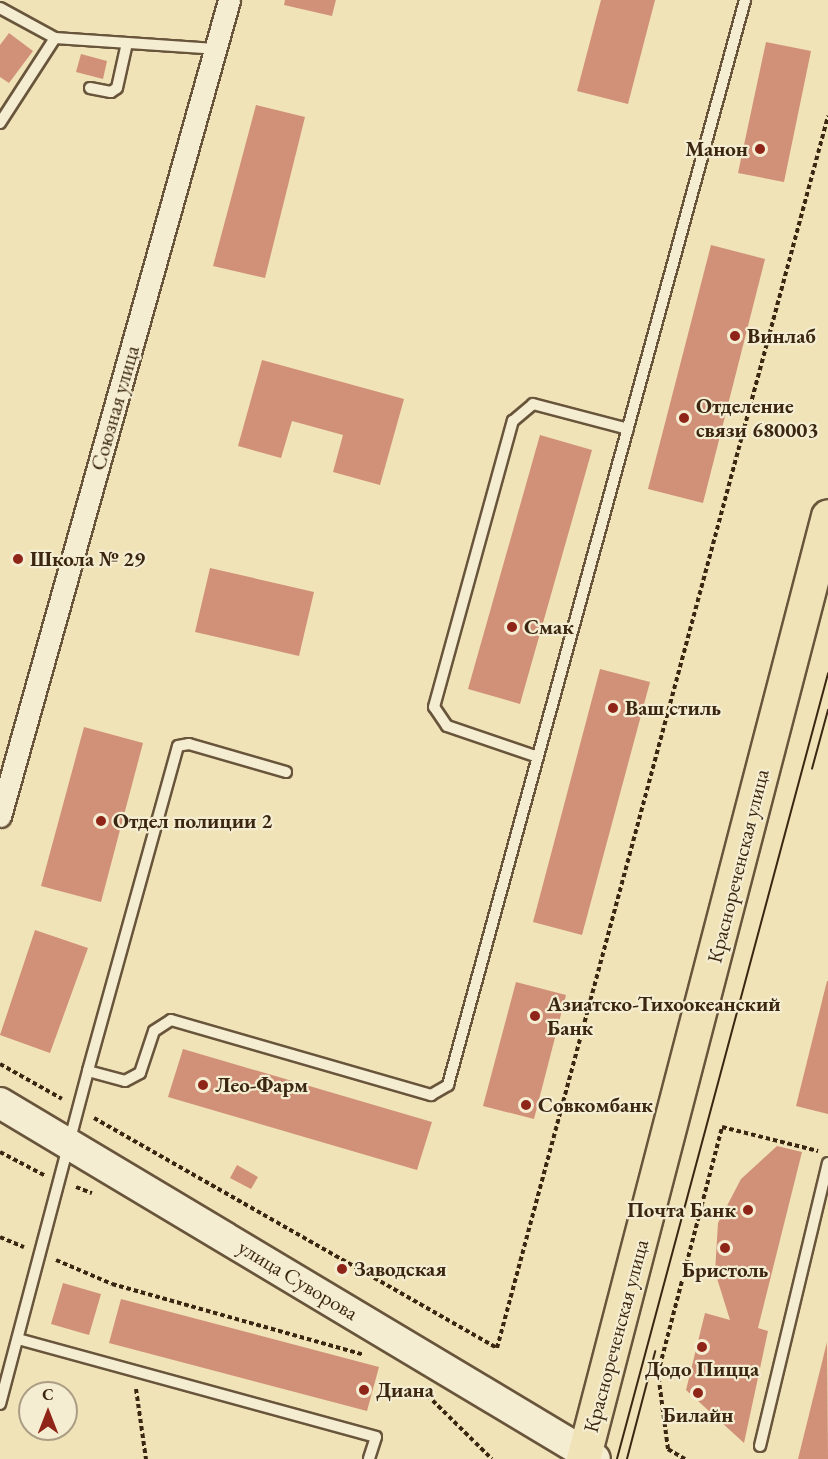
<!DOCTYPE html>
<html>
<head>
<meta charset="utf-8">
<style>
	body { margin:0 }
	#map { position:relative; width:828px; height:1459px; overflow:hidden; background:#f0e3b8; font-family:"EB Garamond",serif }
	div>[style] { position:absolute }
	.building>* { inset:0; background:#d19178 }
	.path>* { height:4px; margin-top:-2px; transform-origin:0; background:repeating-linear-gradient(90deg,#3a2611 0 4.5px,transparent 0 7.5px) }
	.roads { filter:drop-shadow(2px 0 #68553b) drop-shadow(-2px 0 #68553b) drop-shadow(0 2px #68553b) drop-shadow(0 -2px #68553b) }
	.lane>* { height:10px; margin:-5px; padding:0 5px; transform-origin:5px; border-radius:5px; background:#f5edd1 }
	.street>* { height:21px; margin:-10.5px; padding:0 10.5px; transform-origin:10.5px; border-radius:10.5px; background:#f5edd1 }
	.secondary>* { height:30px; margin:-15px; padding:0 15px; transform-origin:15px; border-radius:15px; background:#f5edd1 }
	.primary>* { height:33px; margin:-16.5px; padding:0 16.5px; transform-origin:16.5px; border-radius:16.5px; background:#f0e3b8 }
	.tram>* { height:1.5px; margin:-0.75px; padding:0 0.75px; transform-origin:0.75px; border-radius:0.75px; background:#3a2611 }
	.dots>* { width:16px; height:16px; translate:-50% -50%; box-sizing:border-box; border:3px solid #f5edd1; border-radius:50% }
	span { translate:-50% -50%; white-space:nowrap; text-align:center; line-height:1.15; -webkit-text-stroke:4.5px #f5edd1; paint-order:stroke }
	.poi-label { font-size:21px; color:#3a2611; font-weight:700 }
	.right { translate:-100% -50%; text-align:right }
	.left { translate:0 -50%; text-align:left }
	.street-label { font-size:21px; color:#3a2611 }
	.north { position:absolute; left:18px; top:1381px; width:60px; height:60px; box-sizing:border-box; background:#f5edd1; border:2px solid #aa9d84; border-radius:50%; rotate:0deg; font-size:16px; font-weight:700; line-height:24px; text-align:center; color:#3a2611 }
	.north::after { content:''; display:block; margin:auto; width:21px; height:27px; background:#8f2418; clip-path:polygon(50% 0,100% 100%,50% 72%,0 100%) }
</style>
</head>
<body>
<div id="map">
	<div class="building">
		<div style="clip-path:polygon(285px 0,336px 0,332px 16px,284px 5px)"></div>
		<div style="clip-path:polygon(601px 0,655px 0,628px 104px,577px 91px)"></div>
		<div style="clip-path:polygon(9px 33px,33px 51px,9px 83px,0 77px,0 45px)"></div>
		<div style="clip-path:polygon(766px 42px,811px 51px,784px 182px,738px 173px)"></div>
		<div style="clip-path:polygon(81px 54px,107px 61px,103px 79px,76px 72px)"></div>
		<div style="clip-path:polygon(256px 105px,305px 117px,265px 278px,213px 266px)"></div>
		<div style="clip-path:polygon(711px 245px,765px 259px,703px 503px,648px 489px)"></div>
		<div style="clip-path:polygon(262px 360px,404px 399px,380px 485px,333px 472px,343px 435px,292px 421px,281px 458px,238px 446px)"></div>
		<div style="clip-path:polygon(540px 435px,592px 450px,520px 704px,468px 689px)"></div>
		<div style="clip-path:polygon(210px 568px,314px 592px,299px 656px,195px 632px)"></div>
		<div style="clip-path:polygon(600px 669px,650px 682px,582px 935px,533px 922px)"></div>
		<div style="clip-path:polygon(84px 727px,143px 743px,101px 902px,41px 886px)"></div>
		<div style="clip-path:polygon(35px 930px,88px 948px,50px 1053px,0 1035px)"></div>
		<div style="clip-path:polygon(827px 981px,828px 981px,828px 1114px,796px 1106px)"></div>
		<div style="clip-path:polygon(516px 982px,566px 995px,534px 1119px,483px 1106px)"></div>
		<div style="clip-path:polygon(183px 1049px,432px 1122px,417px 1170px,168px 1097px)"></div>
		<div style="clip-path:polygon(777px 1146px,802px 1152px,758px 1328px,768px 1331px,744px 1443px,686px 1390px,705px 1313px,730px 1320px,715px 1272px,718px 1223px,741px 1179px)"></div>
		<div style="clip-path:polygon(237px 1165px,258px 1177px,251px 1189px,230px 1178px)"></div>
		<div style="clip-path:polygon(63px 1283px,101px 1294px,89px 1335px,51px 1324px)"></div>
		<div style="clip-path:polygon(121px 1299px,379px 1367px,367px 1411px,109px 1343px)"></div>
		<div style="clip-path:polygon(827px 1342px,828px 1459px,798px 1459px)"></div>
	</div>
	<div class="path">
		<div style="left:0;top:1064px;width:71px;rotate:29.4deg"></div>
		<div style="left:94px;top:1118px;width:464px;rotate:29.7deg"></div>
		<div style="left:497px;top:1348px;width:1276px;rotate:-74.96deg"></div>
		<div style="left:0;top:1152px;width:50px;rotate:27.6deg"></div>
		<div style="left:76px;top:1187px;width:17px;rotate:21deg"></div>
		<div style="left:0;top:1237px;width:26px;rotate:23deg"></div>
		<div style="left:56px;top:1260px;width:61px;rotate:23.2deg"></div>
		<div style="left:112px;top:1284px;width:262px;rotate:15.7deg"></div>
		<div style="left:136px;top:1389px;width:71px;rotate:81.9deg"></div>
		<div style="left:422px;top:1390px;width:98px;rotate:44.6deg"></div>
		<div style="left:685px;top:1459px;width:20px;rotate:-150deg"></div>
		<div style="left:668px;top:1449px;width:77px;rotate:-97.5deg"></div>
		<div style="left:658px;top:1373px;width:254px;rotate:-75.4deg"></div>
		<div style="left:722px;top:1127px;width:99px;rotate:14deg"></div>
	</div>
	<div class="roads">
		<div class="lane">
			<div style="left:0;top:8px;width:63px;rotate:28.6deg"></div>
			<div style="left:55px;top:38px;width:160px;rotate:3.9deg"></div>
			<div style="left:90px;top:88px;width:21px;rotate:11deg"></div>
			<div style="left:111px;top:92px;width:7px;rotate:-34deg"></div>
			<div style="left:117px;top:88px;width:46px;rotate:-77.5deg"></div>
			<div style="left:0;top:123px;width:101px;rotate:-57.1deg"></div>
			<div style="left:538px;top:757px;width:96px;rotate:-161.2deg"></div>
			<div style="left:447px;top:726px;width:23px;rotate:-124deg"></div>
			<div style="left:434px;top:707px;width:297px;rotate:-74.6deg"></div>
			<div style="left:513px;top:421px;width:26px;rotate:-40deg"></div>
			<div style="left:533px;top:404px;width:98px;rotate:14.7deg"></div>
			<div style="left:286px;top:772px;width:101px;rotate:-163.9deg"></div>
			<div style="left:189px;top:744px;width:11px;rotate:170deg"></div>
			<div style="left:178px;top:746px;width:337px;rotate:105.5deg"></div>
			<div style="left:88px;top:1071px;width:38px;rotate:15deg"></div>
			<div style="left:125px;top:1081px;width:17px;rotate:-28deg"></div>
			<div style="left:140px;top:1073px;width:44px;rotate:-71.6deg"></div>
			<div style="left:154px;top:1031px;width:20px;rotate:-33deg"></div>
			<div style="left:171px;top:1020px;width:271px;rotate:16.1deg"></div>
			<div style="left:431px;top:1095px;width:20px;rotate:-30deg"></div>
			<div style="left:448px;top:1085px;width:1125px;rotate:-74.69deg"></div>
			<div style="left:18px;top:1339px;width:371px;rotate:15.3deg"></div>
			<div style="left:376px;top:1437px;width:23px;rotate:108deg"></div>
			<div style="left:0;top:1404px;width:344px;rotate:-75.2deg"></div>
			<div style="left:760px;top:1446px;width:291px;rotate:-76.5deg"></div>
		</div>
		<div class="street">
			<div style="left:0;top:816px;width:848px;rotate:-74.32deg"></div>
		</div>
		<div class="secondary">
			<div style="left:0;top:1103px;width:693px;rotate:30.89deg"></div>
		</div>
		<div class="primary">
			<div style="left:583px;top:1459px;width:974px;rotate:-75.44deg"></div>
		</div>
	</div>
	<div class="tram">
		<div style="left:812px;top:769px;width:61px;rotate:-74.8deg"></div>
		<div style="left:617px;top:1459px;width:813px;rotate:-74.96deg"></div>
		<div style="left:627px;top:1459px;width:111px;rotate:-75.3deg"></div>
	</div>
	<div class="dots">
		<div style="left:760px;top:149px;background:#8f2418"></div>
		<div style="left:735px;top:336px;background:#8f2418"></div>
		<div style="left:684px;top:418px;background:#8f2418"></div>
		<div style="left:18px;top:559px;background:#8f2418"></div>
		<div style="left:512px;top:627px;background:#8f2418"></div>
		<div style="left:613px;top:708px;background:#8f2418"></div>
		<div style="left:101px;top:821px;background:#8f2418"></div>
		<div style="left:535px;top:1016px;background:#8f2418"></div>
		<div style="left:203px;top:1085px;background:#8f2418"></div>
		<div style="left:526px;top:1105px;background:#8f2418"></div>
		<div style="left:748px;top:1210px;background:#8f2418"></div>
		<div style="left:725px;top:1248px;background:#8f2418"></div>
		<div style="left:342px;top:1269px;background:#8f2418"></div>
		<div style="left:702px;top:1347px;background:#8f2418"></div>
		<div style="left:364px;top:1390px;background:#8f2418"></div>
		<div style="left:698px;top:1393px;background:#8f2418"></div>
	</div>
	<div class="poi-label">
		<span class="right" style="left:748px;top:149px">Манон</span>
		<span class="left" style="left:747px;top:336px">Винлаб</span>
		<span class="left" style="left:696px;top:418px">Отделение<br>связи 680003</span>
		<span class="left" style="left:30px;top:559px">Школа № 29</span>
		<span class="left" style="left:524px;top:627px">Смак</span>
		<span class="left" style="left:625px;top:708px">Ваш стиль</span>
		<span class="left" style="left:113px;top:821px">Отдел полиции 2</span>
		<span class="left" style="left:547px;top:1016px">Азиатско-Тихоокеанский<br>Банк</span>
		<span class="left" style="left:215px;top:1085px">Лео-Фарм</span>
		<span class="left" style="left:538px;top:1105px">Совкомбанк</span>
		<span class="right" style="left:736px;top:1210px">Почта Банк</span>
		<span class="left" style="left:354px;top:1269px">Заводская</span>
		<span style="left:725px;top:1270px">Бристоль</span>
		<span style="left:702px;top:1369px">Додо Пицца</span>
		<span class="left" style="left:376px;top:1390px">Диана</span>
		<span style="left:698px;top:1415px">Билайн</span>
	</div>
	<div class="street-label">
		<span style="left:115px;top:408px;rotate:-74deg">Союзная улица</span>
		<span style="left:738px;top:866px;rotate:-76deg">Краснореченская улица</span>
		<span style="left:298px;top:1280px;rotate:31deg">улица Суворова</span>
		<span style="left:616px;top:1336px;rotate:-75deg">Краснореченская улица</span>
	</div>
	<div class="north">С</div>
</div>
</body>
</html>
